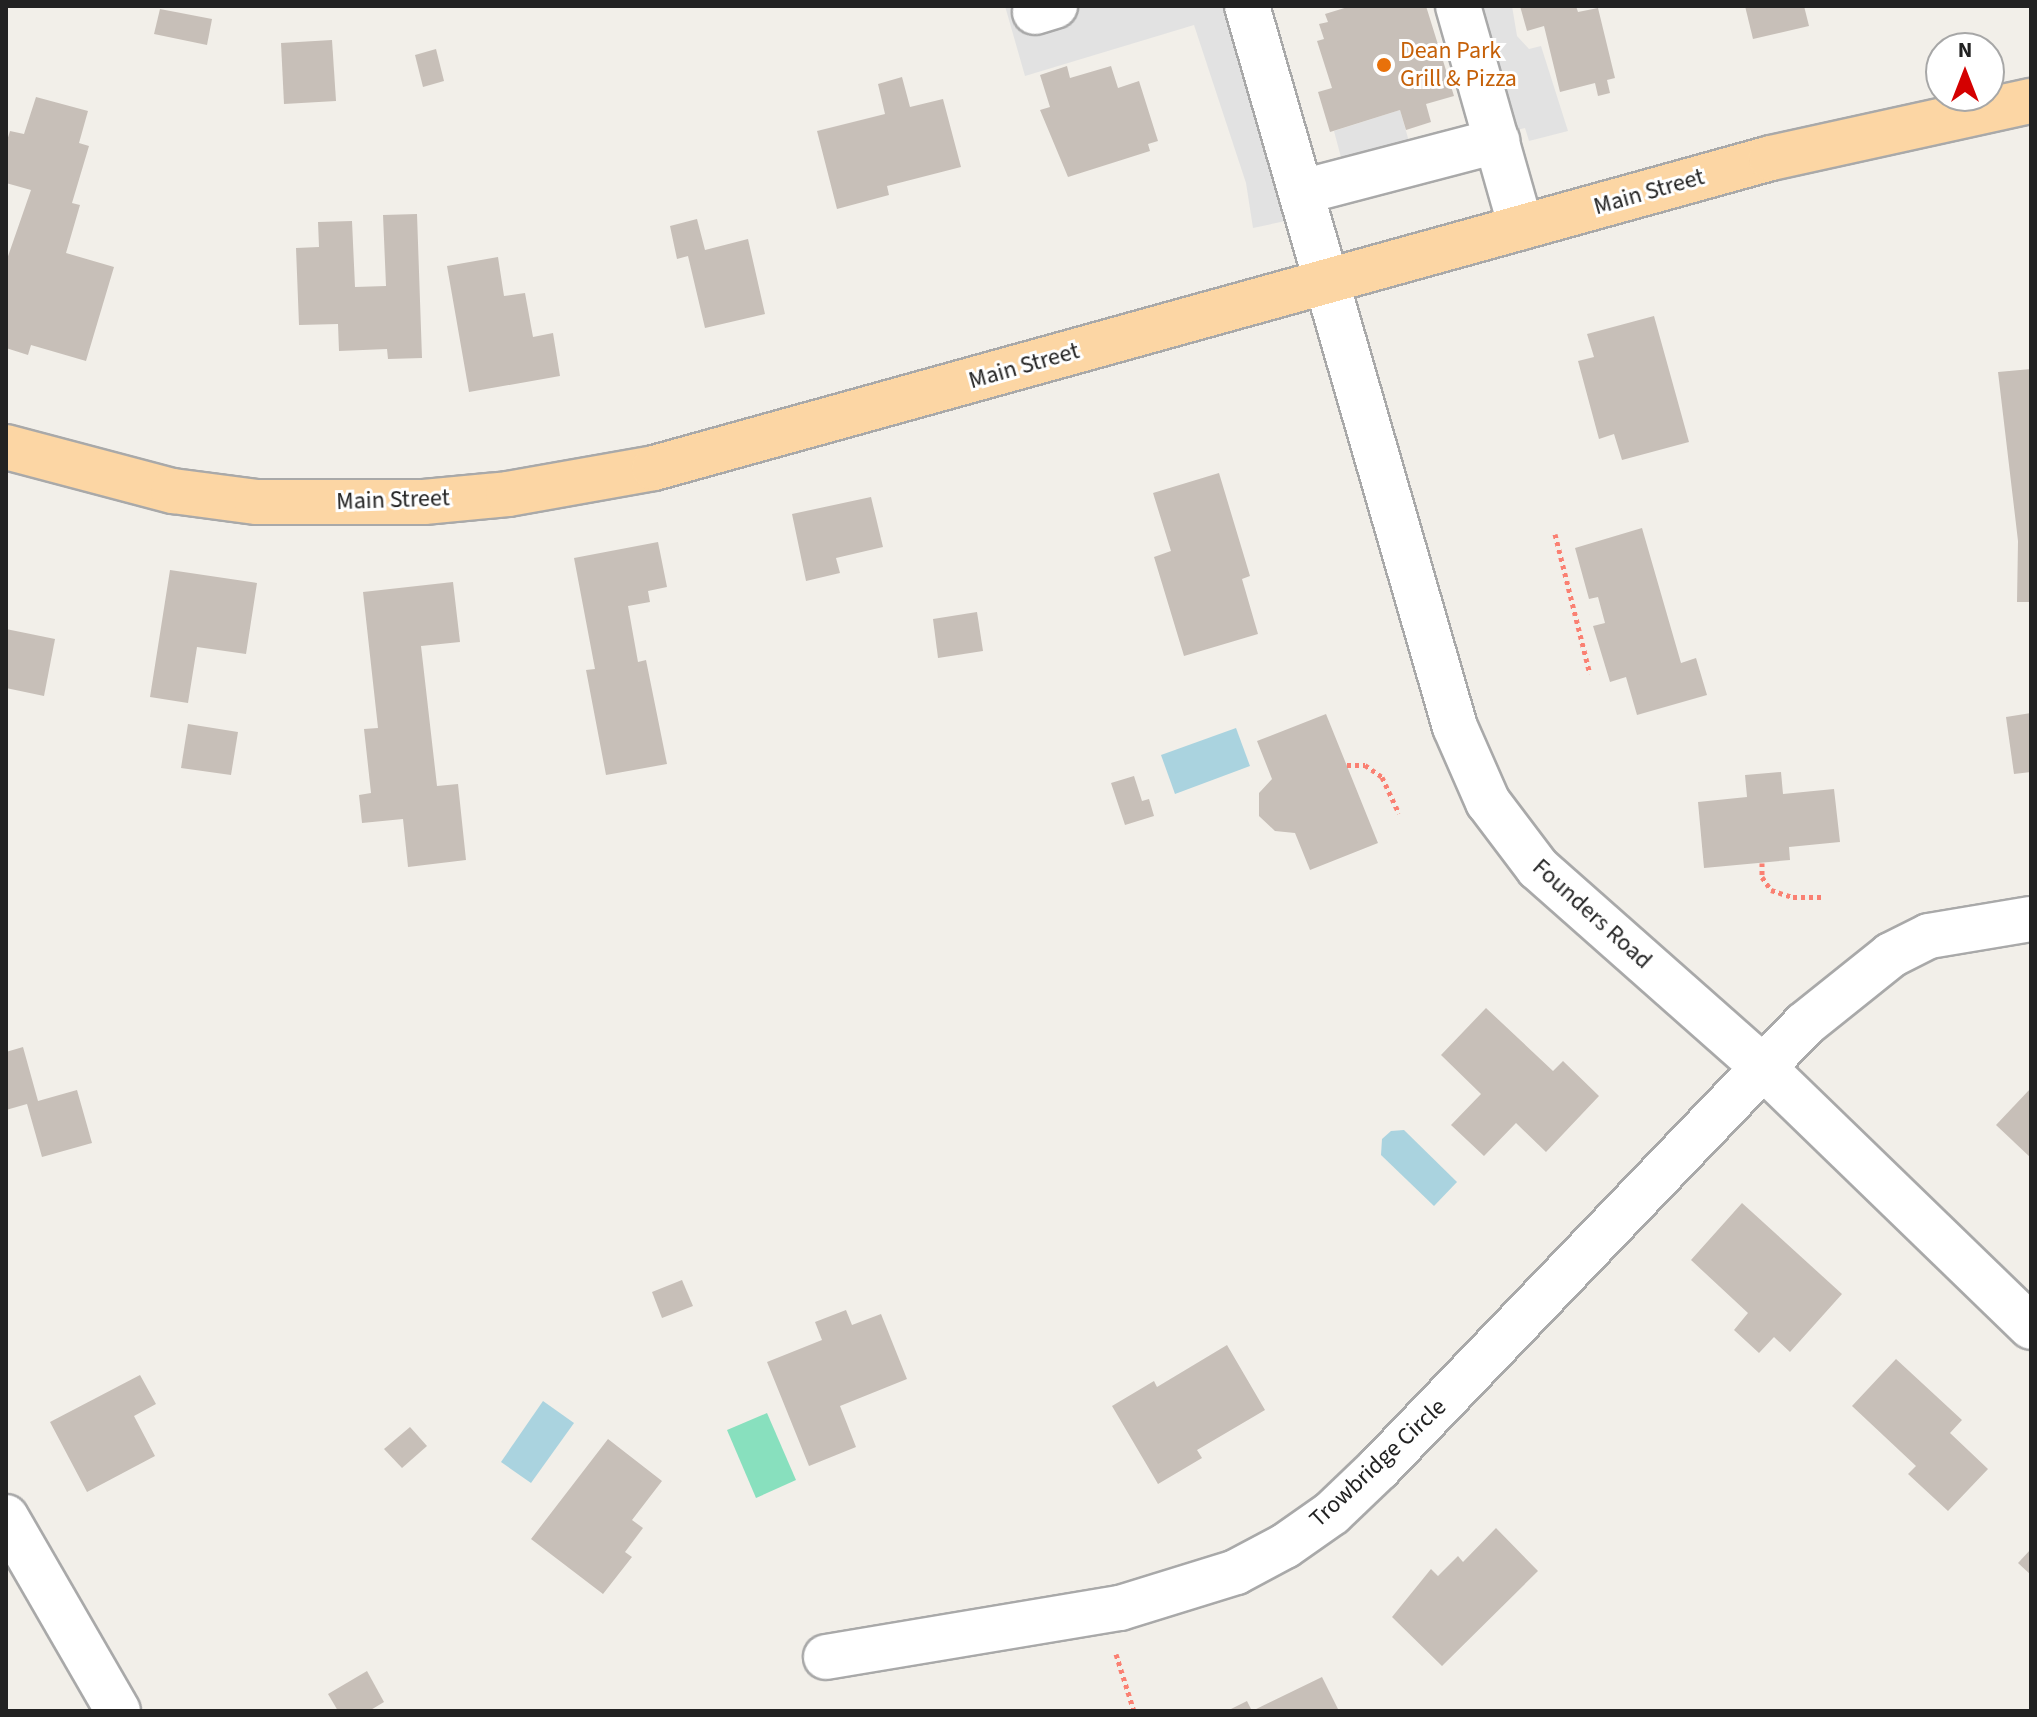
<!DOCTYPE html>
<html>
<head>
<meta charset="utf-8">
<style>
	body { margin:0 }
	#map { position:relative; width:2037px; height:1717px; overflow:hidden; background:#f2efe9; font-family:"Source Sans 3",sans-serif }
	div>[style] { position:absolute }
	.pitch>* { inset:0; background:#88e0be }
	.parking>* { inset:0; background:#e2e2e2 }
	.water>* { inset:0; background:#aad3df }
	.building>* { inset:0; background:#c7bfb8 }
	.path>* { height:5px; margin-top:-2.5px; transform-origin:0; background:repeating-linear-gradient(90deg,#fa8072 0 4px,transparent 0 8px) }
	.roads { filter:drop-shadow(2px 0 #a9a9a9) drop-shadow(-2px 0 #a9a9a9) drop-shadow(0 2px #a9a9a9) drop-shadow(0 -2px #a9a9a9) }
	.minor>* { height:44px; margin:-22px; padding:0 22px; transform-origin:22px; border-radius:22px; background:#fff }
	.major>* { height:44px; margin:-22px; padding:0 22px; transform-origin:22px; border-radius:22px; background:#fcd6a4 }
	.dots>* { width:22px; height:22px; translate:-50% -50%; box-sizing:border-box; border:4px solid #fff; border-radius:50% }
	span { translate:-50% -50%; white-space:nowrap; text-align:center; line-height:1.15; -webkit-text-stroke:6px #fff; paint-order:stroke }
	.food-label { font-size:24px; color:#c56008 }
	.left { translate:0 -50%; text-align:left }
	.street-label { font-size:24px; color:#222 }
	.frame { position:absolute; inset:0; border:8px solid #222; pointer-events:none }
	.north { position:absolute; left:1925px; top:32px; width:80px; height:80px; box-sizing:border-box; background:#fff; border:2px solid #a7a7a7; border-radius:50%; rotate:0deg; font-size:22px; font-weight:700; line-height:32px; text-align:center; color:#222 }
	.north::after { content:''; display:block; margin:auto; width:28px; height:36px; background:#d40000; clip-path:polygon(50% 0,100% 100%,50% 72%,0 100%) }
</style>
</head>
<body>
<div id="map">
	<div class="pitch">
		<div style="clip-path:polygon(767px 1413px,796px 1480px,756px 1498px,727px 1430px)"></div>
	</div>
	<div class="parking">
		<div style="clip-path:polygon(1005px 6px,1247px 6px,1309px 216px,1253px 228px,1246px 183px,1194px 25px,1025px 76px)"></div>
		<div style="clip-path:polygon(1482px 6px,1512px 6px,1517px 36px,1529px 49px,1541px 46px,1568px 131px,1529px 141px,1525px 128px,1512px 131px)"></div>
		<div style="clip-path:polygon(1400px 110px,1410px 145px,1343px 165px,1334px 131px)"></div>
	</div>
	<div class="water">
		<div style="clip-path:polygon(1236px 728px,1250px 766px,1175px 794px,1161px 755px)"></div>
		<div style="clip-path:polygon(1404px 1130px,1457px 1182px,1434px 1206px,1381px 1155px,1382px 1139px,1391px 1131px)"></div>
		<div style="clip-path:polygon(543px 1401px,574px 1423px,531px 1483px,501px 1462px)"></div>
	</div>
	<div class="building">
		<div style="clip-path:polygon(1351px 6px,1426px 6px,1454px 96px,1426px 104px,1431px 122px,1406px 130px,1400px 110px,1330px 132px,1318px 92px,1332px 88px,1317px 41px,1324px 39px,1319px 24px,1328px 22px,1325px 14px)"></div>
		<div style="clip-path:polygon(1520px 6px,1576px 6px,1578px 12px,1598px 8px,1615px 78px,1607px 80px,1610px 93px,1598px 96px,1595px 83px,1560px 92px,1544px 26px,1527px 31px)"></div>
		<div style="clip-path:polygon(1745px 6px,1804px 6px,1809px 26px,1753px 39px)"></div>
		<div style="clip-path:polygon(160px 9px,212px 19px,207px 45px,154px 34px)"></div>
		<div style="clip-path:polygon(332px 40px,336px 101px,284px 104px,281px 43px)"></div>
		<div style="clip-path:polygon(436px 49px,444px 81px,423px 87px,415px 55px)"></div>
		<div style="clip-path:polygon(1067px 66px,1070px 78px,1111px 66px,1118px 88px,1139px 81px,1158px 141px,1148px 144px,1150px 151px,1068px 177px,1040px 110px,1050px 107px,1040px 75px)"></div>
		<div style="clip-path:polygon(902px 77px,910px 107px,943px 99px,961px 167px,887px 186px,889px 195px,837px 209px,817px 131px,885px 114px,878px 84px)"></div>
		<div style="clip-path:polygon(36px 97px,88px 111px,79px 143px,89px 146px,72px 203px,80px 205px,66px 253px,114px 267px,86px 361px,31px 345px,28px 355px,6px 348px,6px 262px,31px 190px,6px 183px,6px 144px,10px 131px,24px 134px)"></div>
		<div style="clip-path:polygon(417px 214px,422px 358px,388px 359px,387px 349px,339px 351px,338px 324px,299px 325px,296px 248px,319px 247px,318px 222px,352px 221px,355px 287px,386px 286px,383px 215px)"></div>
		<div style="clip-path:polygon(697px 219px,705px 250px,748px 239px,765px 314px,705px 328px,688px 256px,677px 259px,670px 226px)"></div>
		<div style="clip-path:polygon(498px 257px,504px 296px,525px 293px,533px 337px,553px 333px,560px 376px,469px 392px,447px 266px)"></div>
		<div style="clip-path:polygon(1654px 316px,1689px 442px,1622px 460px,1614px 434px,1599px 439px,1578px 361px,1594px 357px,1587px 334px)"></div>
		<div style="clip-path:polygon(2031px 369px,2031px 602px,2017px 602px,2018px 541px,1998px 372px)"></div>
		<div style="clip-path:polygon(1219px 473px,1250px 576px,1242px 579px,1258px 634px,1184px 656px,1154px 557px,1171px 551px,1153px 493px)"></div>
		<div style="clip-path:polygon(871px 497px,883px 547px,836px 558px,840px 573px,806px 581px,792px 514px)"></div>
		<div style="clip-path:polygon(1642px 528px,1681px 663px,1696px 658px,1707px 695px,1637px 715px,1626px 677px,1610px 682px,1593px 626px,1605px 623px,1598px 597px,1589px 599px,1575px 548px)"></div>
		<div style="clip-path:polygon(658px 542px,667px 587px,648px 591px,650px 602px,628px 606px,638px 662px,646px 660px,667px 764px,606px 775px,586px 670px,595px 669px,574px 558px)"></div>
		<div style="clip-path:polygon(170px 570px,257px 583px,246px 654px,197px 647px,188px 703px,150px 697px)"></div>
		<div style="clip-path:polygon(453px 582px,460px 642px,421px 646px,437px 786px,458px 784px,466px 860px,408px 867px,403px 819px,362px 823px,359px 795px,371px 793px,364px 729px,378px 728px,363px 592px)"></div>
		<div style="clip-path:polygon(977px 612px,983px 651px,938px 658px,933px 619px)"></div>
		<div style="clip-path:polygon(6px 629px,55px 639px,44px 696px,6px 688px)"></div>
		<div style="clip-path:polygon(2031px 713px,2031px 772px,2014px 774px,2006px 717px)"></div>
		<div style="clip-path:polygon(1326px 714px,1378px 843px,1310px 870px,1295px 833px,1275px 831px,1259px 816px,1259px 793px,1272px 779px,1257px 741px)"></div>
		<div style="clip-path:polygon(188px 724px,238px 732px,231px 775px,181px 768px)"></div>
		<div style="clip-path:polygon(1781px 772px,1783px 794px,1834px 789px,1840px 842px,1789px 847px,1790px 860px,1704px 868px,1698px 802px,1747px 797px,1745px 775px)"></div>
		<div style="clip-path:polygon(1134px 776px,1142px 801px,1149px 799px,1154px 816px,1125px 825px,1111px 783px)"></div>
		<div style="clip-path:polygon(1486px 1008px,1553px 1071px,1563px 1061px,1599px 1096px,1546px 1152px,1516px 1123px,1484px 1156px,1451px 1125px,1481px 1094px,1441px 1055px)"></div>
		<div style="clip-path:polygon(23px 1047px,38px 1101px,77px 1090px,92px 1143px,42px 1157px,27px 1104px,6px 1110px,6px 1052px)"></div>
		<div style="clip-path:polygon(2031px 1088px,2031px 1158px,1996px 1125px)"></div>
		<div style="clip-path:polygon(1742px 1203px,1842px 1294px,1790px 1352px,1774px 1337px,1759px 1353px,1734px 1330px,1748px 1313px,1691px 1260px)"></div>
		<div style="clip-path:polygon(682px 1280px,693px 1306px,662px 1318px,652px 1292px)"></div>
		<div style="clip-path:polygon(846px 1310px,852px 1325px,881px 1314px,907px 1379px,840px 1406px,856px 1447px,809px 1466px,767px 1362px,822px 1340px,815px 1322px)"></div>
		<div style="clip-path:polygon(1227px 1345px,1265px 1410px,1197px 1450px,1202px 1458px,1158px 1484px,1112px 1406px,1154px 1381px,1157px 1387px)"></div>
		<div style="clip-path:polygon(1896px 1359px,1962px 1420px,1950px 1433px,1988px 1469px,1948px 1511px,1908px 1474px,1916px 1466px,1852px 1406px)"></div>
		<div style="clip-path:polygon(140px 1375px,156px 1404px,134px 1416px,155px 1456px,87px 1492px,50px 1422px)"></div>
		<div style="clip-path:polygon(410px 1427px,427px 1446px,402px 1468px,384px 1449px)"></div>
		<div style="clip-path:polygon(608px 1439px,662px 1481px,632px 1520px,643px 1528px,625px 1552px,632px 1557px,603px 1594px,531px 1539px)"></div>
		<div style="clip-path:polygon(1496px 1528px,1538px 1571px,1442px 1666px,1392px 1617px,1431px 1569px,1438px 1576px,1458px 1556px,1463px 1562px)"></div>
		<div style="clip-path:polygon(2031px 1549px,2031px 1575px,2018px 1563px)"></div>
		<div style="clip-path:polygon(367px 1671px,384px 1702px,369px 1711px,338px 1711px,328px 1694px)"></div>
		<div style="clip-path:polygon(1322px 1677px,1339px 1711px,1227px 1711px,1247px 1701px,1252px 1711px)"></div>
	</div>
	<div class="path">
		<div style="left:1555px;top:534px;width:144px;rotate:76deg"></div>
		<div style="left:1347px;top:765px;width:18px"></div>
		<div style="left:1365px;top:765px;width:21px;rotate:35deg"></div>
		<div style="left:1382px;top:777px;width:40px;rotate:65deg"></div>
		<div style="left:1762px;top:863px;width:14px;rotate:90deg"></div>
		<div style="left:1762px;top:877px;width:16px;rotate:55deg"></div>
		<div style="left:1771px;top:890px;width:23px;rotate:18deg"></div>
		<div style="left:1793px;top:897px;width:28px"></div>
		<div style="left:1116px;top:1654px;width:60px;rotate:72.5deg"></div>
	</div>
	<div class="roads">
		<div class="minor">
			<div style="left:1247px;top:6px;width:750px;rotate:73.91deg"></div>
			<div style="left:1455px;top:727px;width:82px;rotate:66.3deg"></div>
			<div style="left:1488px;top:802px;width:83px;rotate:52.9deg"></div>
			<div style="left:1538px;top:868px;width:302px;rotate:41.5deg"></div>
			<div style="left:1764px;top:1068px;width:372px;rotate:44.1deg"></div>
			<div style="left:1458px;top:6px;width:230px;rotate:74.1deg"></div>
			<div style="left:1035px;top:12px;width:21px;rotate:-17deg"></div>
			<div style="left:1302px;top:192px;width:202px;rotate:-14.7deg"></div>
			<div style="left:6px;top:1517px;width:224px;rotate:60deg"></div>
			<div style="left:826px;top:1657px;width:298px;rotate:-9.5deg"></div>
			<div style="left:1120px;top:1608px;width:121px;rotate:-17.2deg"></div>
			<div style="left:1236px;top:1572px;width:55px;rotate:-28deg"></div>
			<div style="left:1285px;top:1546px;width:57px;rotate:-35.1deg"></div>
			<div style="left:1332px;top:1513px;width:65px;rotate:-43.8deg"></div>
			<div style="left:1379px;top:1468px;width:615px;rotate:-46.19deg"></div>
			<div style="left:1805px;top:1024px;width:110px;rotate:-38.7deg"></div>
			<div style="left:1891px;top:955px;width:42px;rotate:-26.6deg"></div>
			<div style="left:1929px;top:936px;width:103px;rotate:-9.5deg"></div>
		</div>
		<div class="major">
			<div style="left:6px;top:447px;width:173px;rotate:14.8deg"></div>
			<div style="left:173px;top:491px;width:85px;rotate:7.5deg"></div>
			<div style="left:257px;top:502px;width:167px"></div>
			<div style="left:424px;top:502px;width:84px;rotate:-5.4deg"></div>
			<div style="left:508px;top:494px;width:148px;rotate:-10.1deg"></div>
			<div style="left:654px;top:468px;width:1159px;rotate:-15.51deg"></div>
			<div style="left:1771px;top:158px;width:266px;rotate:-12.4deg"></div>
		</div>
	</div>
	<div class="dots">
		<div style="left:1384px;top:65px;background:#e8710a"></div>
	</div>
	<div class="food-label">
		<span class="left" style="left:1400px;top:65px">Dean Park<br>Grill &amp; Pizza</span>
	</div>
	<div class="street-label">
		<span style="left:1649px;top:192px;rotate:-16deg">Main Street</span>
		<span style="left:1024px;top:366px;rotate:-16deg">Main Street</span>
		<span style="left:393px;top:500px;rotate:-2deg">Main Street</span>
		<span style="left:1592px;top:914px;rotate:42deg">Founders Road</span>
		<span style="left:1378px;top:1463px;rotate:-43deg">Trowbridge Circle</span>
	</div>
	<div class="frame"></div>
	<div class="north">N</div>
</div>
</body>
</html>
